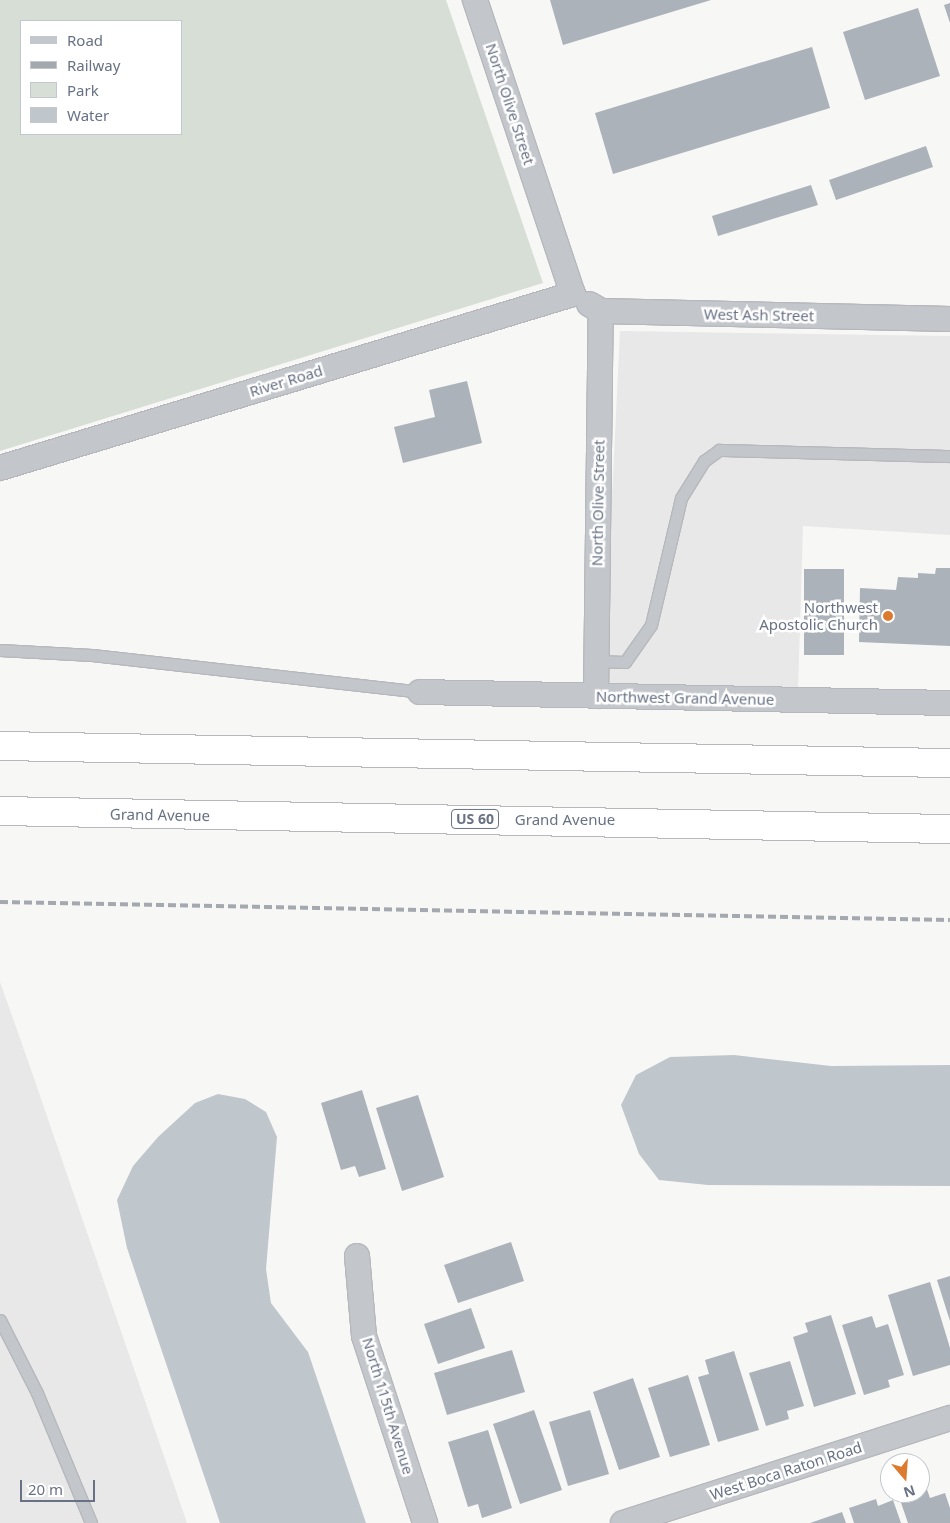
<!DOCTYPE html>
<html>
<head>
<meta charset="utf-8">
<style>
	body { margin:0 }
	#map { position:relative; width:950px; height:1523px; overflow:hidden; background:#f7f7f5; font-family:"Noto Sans",sans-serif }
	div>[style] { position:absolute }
	.built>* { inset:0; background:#e8e8e8 }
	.green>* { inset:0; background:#d7ded6 }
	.water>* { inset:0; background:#bfc6cc }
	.building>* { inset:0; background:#acb2b9 }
	.roads { filter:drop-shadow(1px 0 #b6b8bc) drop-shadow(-1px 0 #b6b8bc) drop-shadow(0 1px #b6b8bc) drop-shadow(0 -1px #b6b8bc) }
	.lane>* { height:11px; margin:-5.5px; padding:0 5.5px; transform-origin:5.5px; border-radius:5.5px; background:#c3c6ca }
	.street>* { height:24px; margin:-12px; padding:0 12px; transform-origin:12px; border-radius:12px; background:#c3c6ca }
	.highway>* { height:28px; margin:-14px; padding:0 14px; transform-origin:14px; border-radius:14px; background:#fff }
	.rail>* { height:4px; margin-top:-2px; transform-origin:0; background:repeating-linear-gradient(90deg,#a4a8af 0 8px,transparent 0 12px) }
	.dots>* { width:14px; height:14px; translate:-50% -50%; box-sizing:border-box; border:2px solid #fff; border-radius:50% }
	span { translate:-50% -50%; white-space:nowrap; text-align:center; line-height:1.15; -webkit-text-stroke:5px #fff; paint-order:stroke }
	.shield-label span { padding:1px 4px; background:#fff; border:1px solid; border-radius:4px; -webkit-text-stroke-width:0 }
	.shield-label { font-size:14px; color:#687284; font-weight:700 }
	.street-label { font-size:15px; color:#687284 }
	.poi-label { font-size:15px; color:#687284 }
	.right { translate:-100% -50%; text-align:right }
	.legend { position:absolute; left:20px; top:20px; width:162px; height:115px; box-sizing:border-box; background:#fff; border:1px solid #c3c7ce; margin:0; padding:6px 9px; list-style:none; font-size:15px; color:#687284 }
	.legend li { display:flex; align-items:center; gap:10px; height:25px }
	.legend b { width:25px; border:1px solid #c3c7ce }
	.north { position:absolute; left:880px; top:1453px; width:50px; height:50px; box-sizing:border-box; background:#fff; border:1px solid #c3c7ce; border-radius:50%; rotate:162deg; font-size:14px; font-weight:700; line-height:20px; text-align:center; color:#687284 }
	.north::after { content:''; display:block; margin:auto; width:18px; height:22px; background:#dc7b30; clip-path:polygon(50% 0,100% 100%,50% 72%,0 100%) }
	.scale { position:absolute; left:20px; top:1480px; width:75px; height:22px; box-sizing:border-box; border:2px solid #687284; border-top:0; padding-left:6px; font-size:15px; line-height:18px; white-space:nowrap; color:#687284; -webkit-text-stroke:4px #fff; paint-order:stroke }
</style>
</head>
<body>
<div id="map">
	<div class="built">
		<div style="clip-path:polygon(620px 331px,950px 336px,950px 535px,803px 526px,798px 692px,603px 685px)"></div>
		<div style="clip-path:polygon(0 982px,28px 1061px,187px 1523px,0 1523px)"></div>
	</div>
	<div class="green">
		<div style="clip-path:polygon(evenodd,0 0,446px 0,543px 283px,0 451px,0 0,21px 21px,181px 21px,181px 134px,21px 134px,21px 21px)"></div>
	</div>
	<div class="water">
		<div style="clip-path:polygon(734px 1055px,831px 1066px,950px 1065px,950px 1186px,708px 1185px,659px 1180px,639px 1154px,621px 1105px,636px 1075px,670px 1057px)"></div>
		<div style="clip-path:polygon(218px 1094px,245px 1099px,266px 1112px,277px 1137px,266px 1269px,271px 1303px,308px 1352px,366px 1523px,220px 1523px,127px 1248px,117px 1200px,133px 1166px,158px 1137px,195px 1103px)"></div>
	</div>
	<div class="building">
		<div style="clip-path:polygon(550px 0,711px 0,563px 45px)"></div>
		<div style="clip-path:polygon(950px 3px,950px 23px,944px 5px)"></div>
		<div style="clip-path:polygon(918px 8px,940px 76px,865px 100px,843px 32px)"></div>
		<div style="clip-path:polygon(812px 47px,830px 108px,613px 174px,595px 113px)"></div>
		<div style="clip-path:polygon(926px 146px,933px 167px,836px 200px,829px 180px)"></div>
		<div style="clip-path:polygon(811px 185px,818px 205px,718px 236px,712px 216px)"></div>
		<div style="clip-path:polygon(467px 381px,482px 443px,403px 463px,394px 427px,435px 417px,429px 390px)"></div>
		<div style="clip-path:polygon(936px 568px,950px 568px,950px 646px,859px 642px,860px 588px,896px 590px,898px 577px,918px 578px,918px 573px,935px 574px)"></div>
		<div style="clip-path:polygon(804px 569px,844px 569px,844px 655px,804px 655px)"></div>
		<div style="clip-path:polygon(362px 1090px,386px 1169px,359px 1177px,355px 1166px,341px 1170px,321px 1103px)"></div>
		<div style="clip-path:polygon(418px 1095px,444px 1177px,402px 1191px,376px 1108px)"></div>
		<div style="clip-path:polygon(511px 1242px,524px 1281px,458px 1303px,444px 1265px)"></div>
		<div style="clip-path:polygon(950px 1276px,950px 1321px,937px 1280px)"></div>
		<div style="clip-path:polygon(930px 1282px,950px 1348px,950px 1365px,913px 1376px,888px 1295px)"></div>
		<div style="clip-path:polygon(471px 1308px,485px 1348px,438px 1364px,424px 1324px)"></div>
		<div style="clip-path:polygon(831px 1315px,856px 1394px,814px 1407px,793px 1337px,808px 1332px,805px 1323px)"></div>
		<div style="clip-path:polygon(872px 1316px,876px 1328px,888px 1324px,904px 1375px,888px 1380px,890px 1387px,864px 1395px,842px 1325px)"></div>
		<div style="clip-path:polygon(512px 1350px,525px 1392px,447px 1415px,434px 1373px)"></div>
		<div style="clip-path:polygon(734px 1351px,759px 1430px,718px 1442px,698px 1377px,709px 1374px,705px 1360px)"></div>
		<div style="clip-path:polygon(790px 1361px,804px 1406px,787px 1411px,789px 1419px,766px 1426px,749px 1373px)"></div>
		<div style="clip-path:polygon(688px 1375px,710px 1445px,670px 1457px,648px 1388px)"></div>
		<div style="clip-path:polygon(633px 1378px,660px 1457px,619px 1470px,593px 1392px)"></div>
		<div style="clip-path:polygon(534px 1410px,562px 1490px,520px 1504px,493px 1424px)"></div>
		<div style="clip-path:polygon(590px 1410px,609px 1474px,568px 1486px,549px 1422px)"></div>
		<div style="clip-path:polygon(488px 1430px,512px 1508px,482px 1518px,478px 1504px,468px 1507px,448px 1442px)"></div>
		<div style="clip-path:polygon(925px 1484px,930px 1498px,945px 1493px,950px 1508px,950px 1523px,908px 1523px,898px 1494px,920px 1493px,920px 1486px)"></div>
		<div style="clip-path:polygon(876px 1499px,878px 1506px,893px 1500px,901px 1523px,854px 1523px,849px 1508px)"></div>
		<div style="clip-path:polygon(842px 1512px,846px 1523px,810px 1523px)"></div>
	</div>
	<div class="roads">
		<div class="lane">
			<div style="left:0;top:650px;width:92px;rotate:3.1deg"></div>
			<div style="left:92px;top:655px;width:330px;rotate:6.4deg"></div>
			<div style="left:596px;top:661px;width:29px;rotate:2deg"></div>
			<div style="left:625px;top:662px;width:45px;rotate:-54.9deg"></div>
			<div style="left:651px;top:625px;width:130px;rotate:-76.7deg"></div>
			<div style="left:681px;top:498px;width:44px;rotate:-58.1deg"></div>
			<div style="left:704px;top:461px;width:19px;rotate:-36deg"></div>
			<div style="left:719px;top:450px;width:231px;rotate:1.5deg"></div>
			<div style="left:0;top:1320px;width:82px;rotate:63.1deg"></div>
			<div style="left:37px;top:1393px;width:141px;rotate:67.4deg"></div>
		</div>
		<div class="street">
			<div style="left:475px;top:0;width:310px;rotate:71.6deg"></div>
			<div style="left:589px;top:304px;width:14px;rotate:30deg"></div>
			<div style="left:601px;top:311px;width:349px;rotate:1.3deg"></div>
			<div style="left:0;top:468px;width:599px;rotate:-16.89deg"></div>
			<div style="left:420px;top:692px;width:530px;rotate:1.19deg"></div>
			<div style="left:596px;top:696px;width:385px;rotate:-89.3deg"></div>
			<div style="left:357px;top:1256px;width:80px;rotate:85deg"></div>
			<div style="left:364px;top:1336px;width:197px;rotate:71.9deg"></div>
			<div style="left:623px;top:1523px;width:343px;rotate:-17.8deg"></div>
		</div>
		<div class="highway">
			<div style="left:0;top:746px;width:950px;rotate:1.03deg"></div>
			<div style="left:0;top:811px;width:950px;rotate:1.09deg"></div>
		</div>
	</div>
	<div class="rail">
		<div style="left:0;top:902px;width:950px;rotate:1.09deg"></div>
	</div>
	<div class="dots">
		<div style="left:888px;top:616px;background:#dc7b30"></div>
	</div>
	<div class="shield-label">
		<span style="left:475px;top:819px">US 60</span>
	</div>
	<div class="street-label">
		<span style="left:510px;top:104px;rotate:72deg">North Olive Street</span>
		<span style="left:759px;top:315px;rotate:1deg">West Ash Street</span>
		<span style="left:286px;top:381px;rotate:-17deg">River Road</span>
		<span style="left:598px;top:503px;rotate:-89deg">North Olive Street</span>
		<span style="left:685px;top:698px;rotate:1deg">Northwest Grand Avenue</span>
		<span style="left:160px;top:815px;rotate:1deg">Grand Avenue</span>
		<span style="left:565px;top:820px">Grand Avenue</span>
		<span style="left:388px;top:1406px;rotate:73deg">North 115th Avenue</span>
		<span style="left:786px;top:1471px;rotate:-18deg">West Boca Raton Road</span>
	</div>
	<div class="poi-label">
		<span class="right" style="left:878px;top:616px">Northwest<br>Apostolic Church</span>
	</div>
	<ul class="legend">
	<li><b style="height:6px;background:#c3c6ca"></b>Road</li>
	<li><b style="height:6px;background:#a4a8af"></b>Railway</li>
	<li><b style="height:14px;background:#d7ded6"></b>Park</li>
	<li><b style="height:14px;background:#bfc6cc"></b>Water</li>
	</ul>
	<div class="north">N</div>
	<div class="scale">20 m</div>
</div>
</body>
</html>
